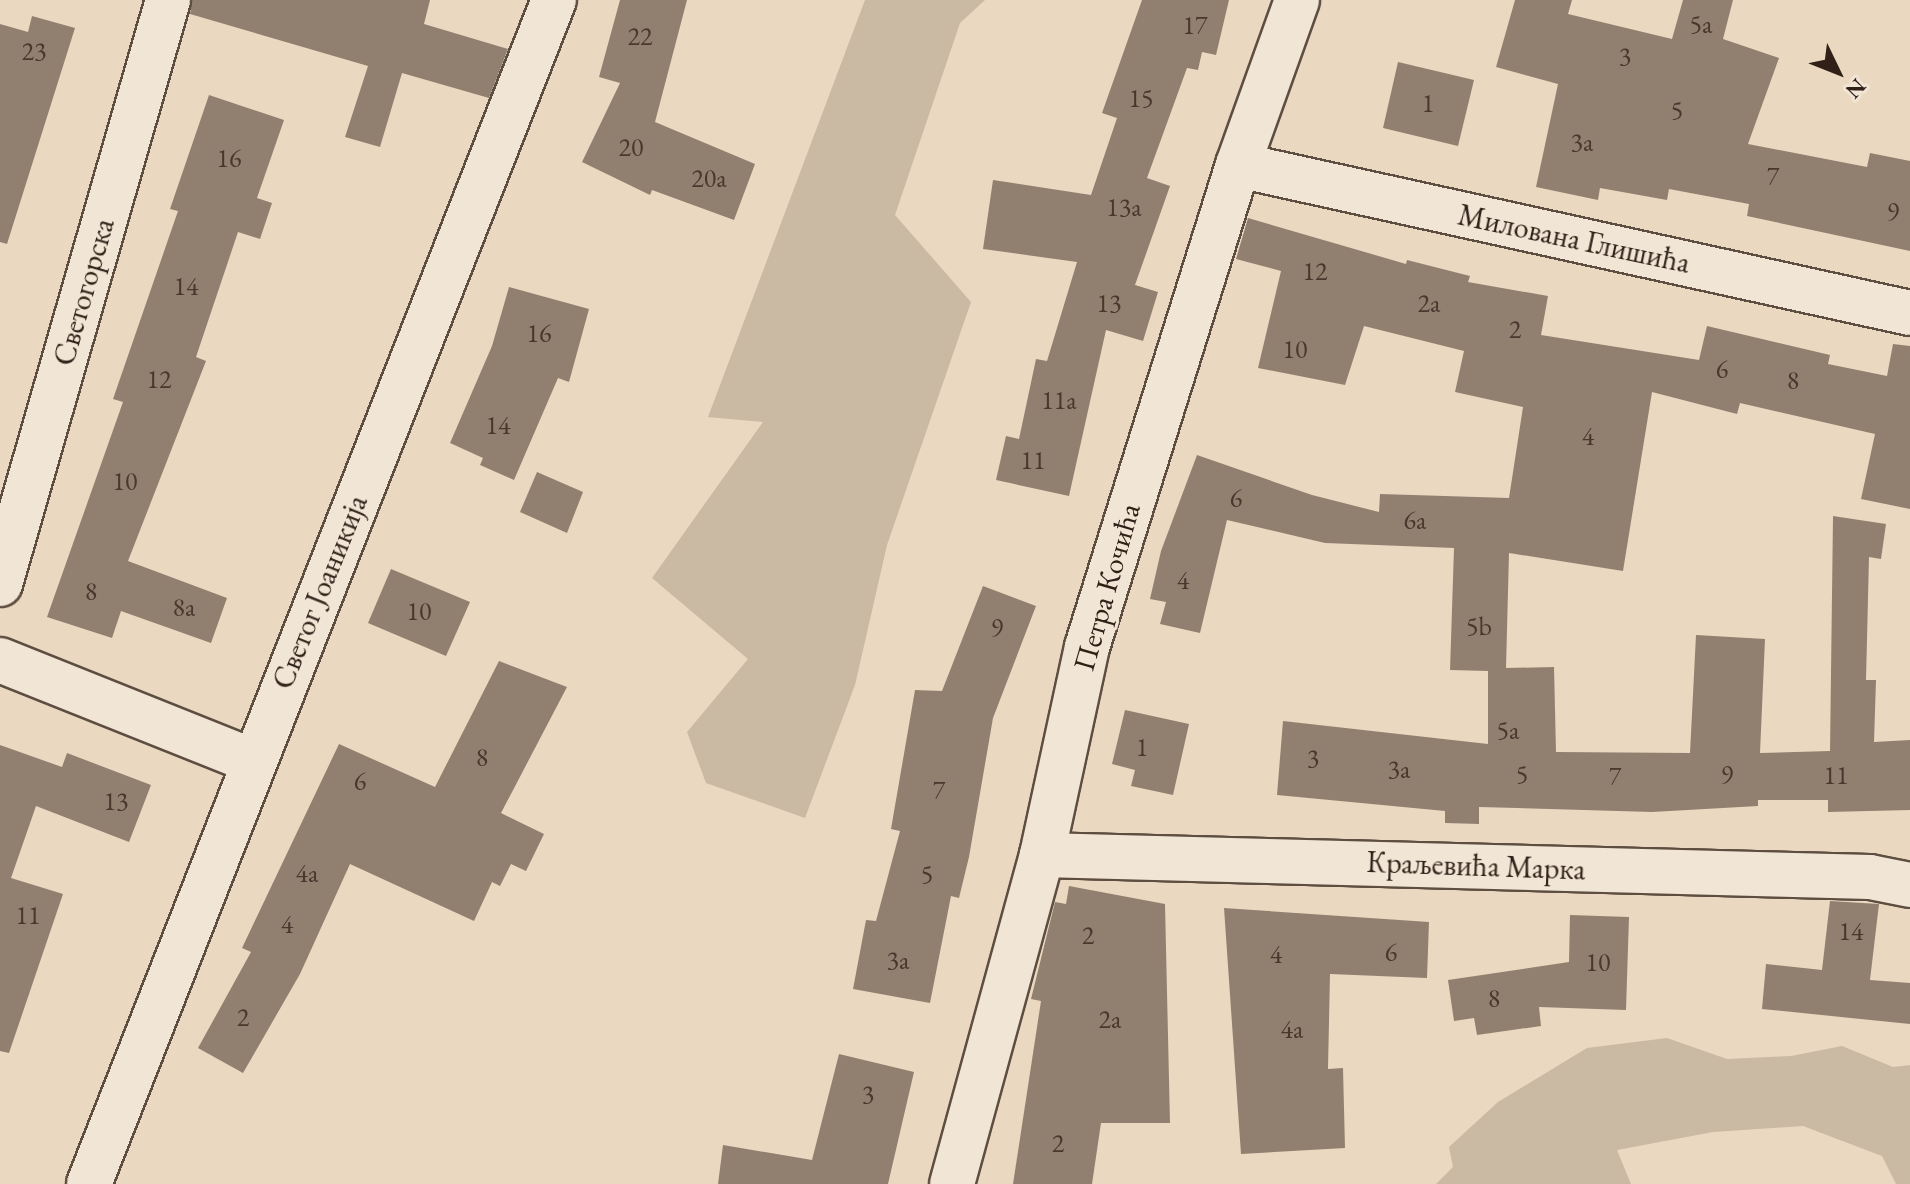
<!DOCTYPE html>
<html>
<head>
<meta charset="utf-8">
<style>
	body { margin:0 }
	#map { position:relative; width:1910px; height:1184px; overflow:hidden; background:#ead8c0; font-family:"EB Garamond",serif }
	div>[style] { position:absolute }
	.green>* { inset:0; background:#cab9a3 }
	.building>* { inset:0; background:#91806f }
	.roads { filter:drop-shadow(2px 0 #5e4e42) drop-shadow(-2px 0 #5e4e42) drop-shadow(0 2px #5e4e42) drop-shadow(0 -2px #5e4e42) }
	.street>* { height:44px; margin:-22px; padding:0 22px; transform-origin:22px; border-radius:22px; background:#f1e6d6 }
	span { translate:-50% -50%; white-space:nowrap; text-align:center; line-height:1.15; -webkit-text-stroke:6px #f1e6d6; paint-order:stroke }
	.number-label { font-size:26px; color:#48382e }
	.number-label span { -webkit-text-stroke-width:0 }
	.street-label { font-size:30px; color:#302018 }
	.north { position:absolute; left:1798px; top:32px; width:80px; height:80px; -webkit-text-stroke:6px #f1e6d6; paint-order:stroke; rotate:133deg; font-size:22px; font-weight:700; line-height:32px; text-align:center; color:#302018 }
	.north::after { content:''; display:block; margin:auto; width:28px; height:36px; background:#302018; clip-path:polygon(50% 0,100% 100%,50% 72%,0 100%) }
</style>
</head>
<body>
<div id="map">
	<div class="green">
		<div style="clip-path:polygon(865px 0,985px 0,960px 23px,895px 215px,971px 302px,887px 545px,855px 685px,805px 818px,706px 783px,687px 732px,748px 659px,652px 578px,763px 422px,708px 417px)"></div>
		<div style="clip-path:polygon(1667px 1038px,1727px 1059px,1791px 1056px,1842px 1046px,1893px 1067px,1910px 1065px,1910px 1184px,1896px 1184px,1882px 1156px,1803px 1126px,1713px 1132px,1617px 1150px,1631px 1184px,1436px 1184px,1453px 1167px,1449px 1147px,1498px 1102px,1587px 1048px)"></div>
	</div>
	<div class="building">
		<div style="clip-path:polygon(192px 0,430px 0,424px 24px,508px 49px,489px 98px,402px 73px,380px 147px,345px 137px,368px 66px,190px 14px)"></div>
		<div style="clip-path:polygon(620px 0,687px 0,655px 122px,755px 164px,734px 220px,652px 190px,650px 195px,582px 162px,620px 83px,599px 77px)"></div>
		<div style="clip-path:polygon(1142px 0,1229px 0,1216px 55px,1202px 52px,1198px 70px,1187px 68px,1147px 178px,1170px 186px,1135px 285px,1158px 292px,1143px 341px,1106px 330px,1069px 496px,996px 480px,1006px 436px,1019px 439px,1036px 359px,1047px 361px,1077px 262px,983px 249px,993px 180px,1091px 195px,1117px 118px,1102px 113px)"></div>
		<div style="clip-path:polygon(1515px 0,1572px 0,1568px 14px,1672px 39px,1683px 0,1733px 0,1723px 39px,1779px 58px,1748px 144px,1867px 167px,1870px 153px,1910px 161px,1910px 251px,1747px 216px,1749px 204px,1669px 189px,1667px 200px,1600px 188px,1598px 200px,1536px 187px,1558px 84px,1496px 67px)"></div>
		<div style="clip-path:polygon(32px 16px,75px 28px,7px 244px,0 242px,0 24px,28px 32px)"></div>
		<div style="clip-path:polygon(1398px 62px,1474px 80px,1458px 146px,1383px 128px)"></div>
		<div style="clip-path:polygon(209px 95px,284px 120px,257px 198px,272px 203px,260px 239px,238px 232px,196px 357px,206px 361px,128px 561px,227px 598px,211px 643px,121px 611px,112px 638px,47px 617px,123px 402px,113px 399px,178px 211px,170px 209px)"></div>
		<div style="clip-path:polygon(1248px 218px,1406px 264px,1407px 260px,1470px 276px,1468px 282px,1548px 296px,1541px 335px,1699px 360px,1707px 326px,1830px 355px,1828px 364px,1887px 376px,1893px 344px,1910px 346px,1910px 509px,1861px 499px,1875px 434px,1740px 403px,1737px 414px,1652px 392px,1623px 571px,1509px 553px,1506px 668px,1554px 667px,1556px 752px,1690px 753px,1696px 635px,1765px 639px,1760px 753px,1830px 751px,1833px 516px,1886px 524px,1881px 559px,1869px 557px,1866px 680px,1876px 680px,1874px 742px,1910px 740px,1910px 810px,1828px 812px,1828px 800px,1758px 800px,1758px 806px,1652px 812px,1479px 807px,1479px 824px,1445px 823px,1445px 811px,1277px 795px,1283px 721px,1488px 744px,1488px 671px,1450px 670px,1454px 548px,1325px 543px,1227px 520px,1200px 633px,1160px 624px,1166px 602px,1150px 599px,1161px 551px,1197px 455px,1312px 495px,1379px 512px,1380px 494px,1509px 498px,1523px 407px,1455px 392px,1464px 351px,1364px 326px,1345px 385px,1258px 368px,1281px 271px,1236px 259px)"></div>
		<div style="clip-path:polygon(509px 287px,589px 309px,569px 382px,558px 378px,514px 480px,480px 465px,483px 458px,450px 443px,492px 346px)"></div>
		<div style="clip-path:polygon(537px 472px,583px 492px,567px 533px,520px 512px)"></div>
		<div style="clip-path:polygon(391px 569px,470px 602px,446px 656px,368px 623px)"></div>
		<div style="clip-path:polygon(983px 586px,1036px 606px,993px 718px,969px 857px,959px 898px,951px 896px,930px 1003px,853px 989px,866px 920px,876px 921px,900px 831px,891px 829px,915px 690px,942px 691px)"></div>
		<div style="clip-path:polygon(499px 661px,567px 687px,501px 813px,544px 834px,526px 871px,511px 864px,500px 886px,492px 882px,474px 921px,350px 864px,300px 974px,243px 1073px,198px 1048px,251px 952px,242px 948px,339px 744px,435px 787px)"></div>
		<div style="clip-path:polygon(1125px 710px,1189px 724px,1173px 795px,1131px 786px,1135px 770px,1112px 764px)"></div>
		<div style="clip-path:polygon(0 745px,62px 767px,67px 753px,151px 785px,129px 842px,36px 806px,11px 878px,63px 894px,9px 1053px,0 1051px)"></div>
		<div style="clip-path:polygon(1069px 886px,1165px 904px,1170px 1123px,1101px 1123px,1092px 1184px,1013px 1184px,1041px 1001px,1031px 999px,1055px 902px,1066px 904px)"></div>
		<div style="clip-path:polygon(1830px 901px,1879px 904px,1870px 980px,1910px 983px,1910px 1024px,1762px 1009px,1766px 964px,1822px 970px)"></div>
		<div style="clip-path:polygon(1224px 908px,1429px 922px,1427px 978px,1330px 974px,1328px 1069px,1343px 1068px,1345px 1148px,1241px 1154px)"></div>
		<div style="clip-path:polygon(1570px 915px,1629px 917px,1626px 1010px,1539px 1007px,1541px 1026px,1477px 1035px,1474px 1018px,1454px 1021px,1448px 980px,1569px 962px)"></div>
		<div style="clip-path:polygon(839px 1054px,914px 1072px,888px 1184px,718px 1184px,723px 1145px,812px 1160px)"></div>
	</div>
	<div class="roads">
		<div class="street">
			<div style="left:1238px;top:165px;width:688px;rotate:12.42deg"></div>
			<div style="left:0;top:584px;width:608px;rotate:-73.95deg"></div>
			<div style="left:0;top:660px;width:272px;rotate:21.8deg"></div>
			<div style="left:1042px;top:855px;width:828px;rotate:1.52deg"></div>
			<div style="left:1870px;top:877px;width:41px;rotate:11.3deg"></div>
			<div style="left:89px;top:1184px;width:1272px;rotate:-68.56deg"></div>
			<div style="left:952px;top:1184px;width:341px;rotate:-74.7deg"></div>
			<div style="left:1042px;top:855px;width:213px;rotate:-77.8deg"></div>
			<div style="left:1087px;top:647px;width:505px;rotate:-72.61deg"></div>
			<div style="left:1238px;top:165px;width:175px;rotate:-70.3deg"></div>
		</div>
	</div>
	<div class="number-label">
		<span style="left:1701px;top:25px">5a</span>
		<span style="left:1195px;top:26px">17</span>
		<span style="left:640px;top:37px">22</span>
		<span style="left:34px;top:52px">23</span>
		<span style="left:1625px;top:57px">3</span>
		<span style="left:1141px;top:99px">15</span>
		<span style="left:1428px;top:104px">1</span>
		<span style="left:1677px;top:111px">5</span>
		<span style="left:1582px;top:143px">3a</span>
		<span style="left:631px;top:148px">20</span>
		<span style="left:229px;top:159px">16</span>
		<span style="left:1773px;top:177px">7</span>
		<span style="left:709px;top:179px">20a</span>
		<span style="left:1124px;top:208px">13a</span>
		<span style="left:1893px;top:213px">9</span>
		<span style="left:1315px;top:272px">12</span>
		<span style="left:186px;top:287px">14</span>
		<span style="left:1109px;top:304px">13</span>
		<span style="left:1429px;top:304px">2a</span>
		<span style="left:1515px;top:330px">2</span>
		<span style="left:539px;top:334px">16</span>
		<span style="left:1295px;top:350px">10</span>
		<span style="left:1722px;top:370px">6</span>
		<span style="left:159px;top:380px">12</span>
		<span style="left:1793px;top:381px">8</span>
		<span style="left:1059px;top:401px">11a</span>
		<span style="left:498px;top:426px">14</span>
		<span style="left:1588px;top:437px">4</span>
		<span style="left:1033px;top:461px">11</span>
		<span style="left:125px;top:482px">10</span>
		<span style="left:1236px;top:499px">6</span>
		<span style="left:1415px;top:521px">6a</span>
		<span style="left:1183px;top:581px">4</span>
		<span style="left:91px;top:592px">8</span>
		<span style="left:184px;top:608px">8a</span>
		<span style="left:419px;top:612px">10</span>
		<span style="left:1479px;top:627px">5b</span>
		<span style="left:997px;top:629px">9</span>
		<span style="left:1508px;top:731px">5a</span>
		<span style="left:1142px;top:748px">1</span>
		<span style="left:482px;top:758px">8</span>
		<span style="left:1313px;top:759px">3</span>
		<span style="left:1399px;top:770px">3a</span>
		<span style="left:1522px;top:775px">5</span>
		<span style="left:1727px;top:776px">9</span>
		<span style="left:1836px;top:776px">11</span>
		<span style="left:1615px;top:777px">7</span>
		<span style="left:360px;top:782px">6</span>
		<span style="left:939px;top:791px">7</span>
		<span style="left:116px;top:802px">13</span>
		<span style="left:307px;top:874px">4a</span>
		<span style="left:927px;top:875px">5</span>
		<span style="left:28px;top:916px">11</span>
		<span style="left:287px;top:925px">4</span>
		<span style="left:1851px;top:932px">14</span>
		<span style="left:1088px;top:936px">2</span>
		<span style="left:1391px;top:953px">6</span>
		<span style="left:1276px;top:955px">4</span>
		<span style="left:898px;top:961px">3a</span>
		<span style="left:1598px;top:963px">10</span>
		<span style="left:1494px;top:999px">8</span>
		<span style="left:243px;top:1018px">2</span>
		<span style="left:1110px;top:1020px">2a</span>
		<span style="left:1292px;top:1030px">4a</span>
		<span style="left:868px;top:1095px">3</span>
		<span style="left:1058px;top:1144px">2</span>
	</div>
	<div class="street-label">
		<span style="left:1574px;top:239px;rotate:12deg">Милована Глишића</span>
		<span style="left:84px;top:292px;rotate:-74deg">Светогорска</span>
		<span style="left:1107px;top:587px;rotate:-74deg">Петра Кочића</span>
		<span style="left:320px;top:592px;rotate:-68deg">Светог Јоаникија</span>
		<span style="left:1476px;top:866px;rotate:2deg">Краљевића Марка</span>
	</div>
	<div class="north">N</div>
</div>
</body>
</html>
